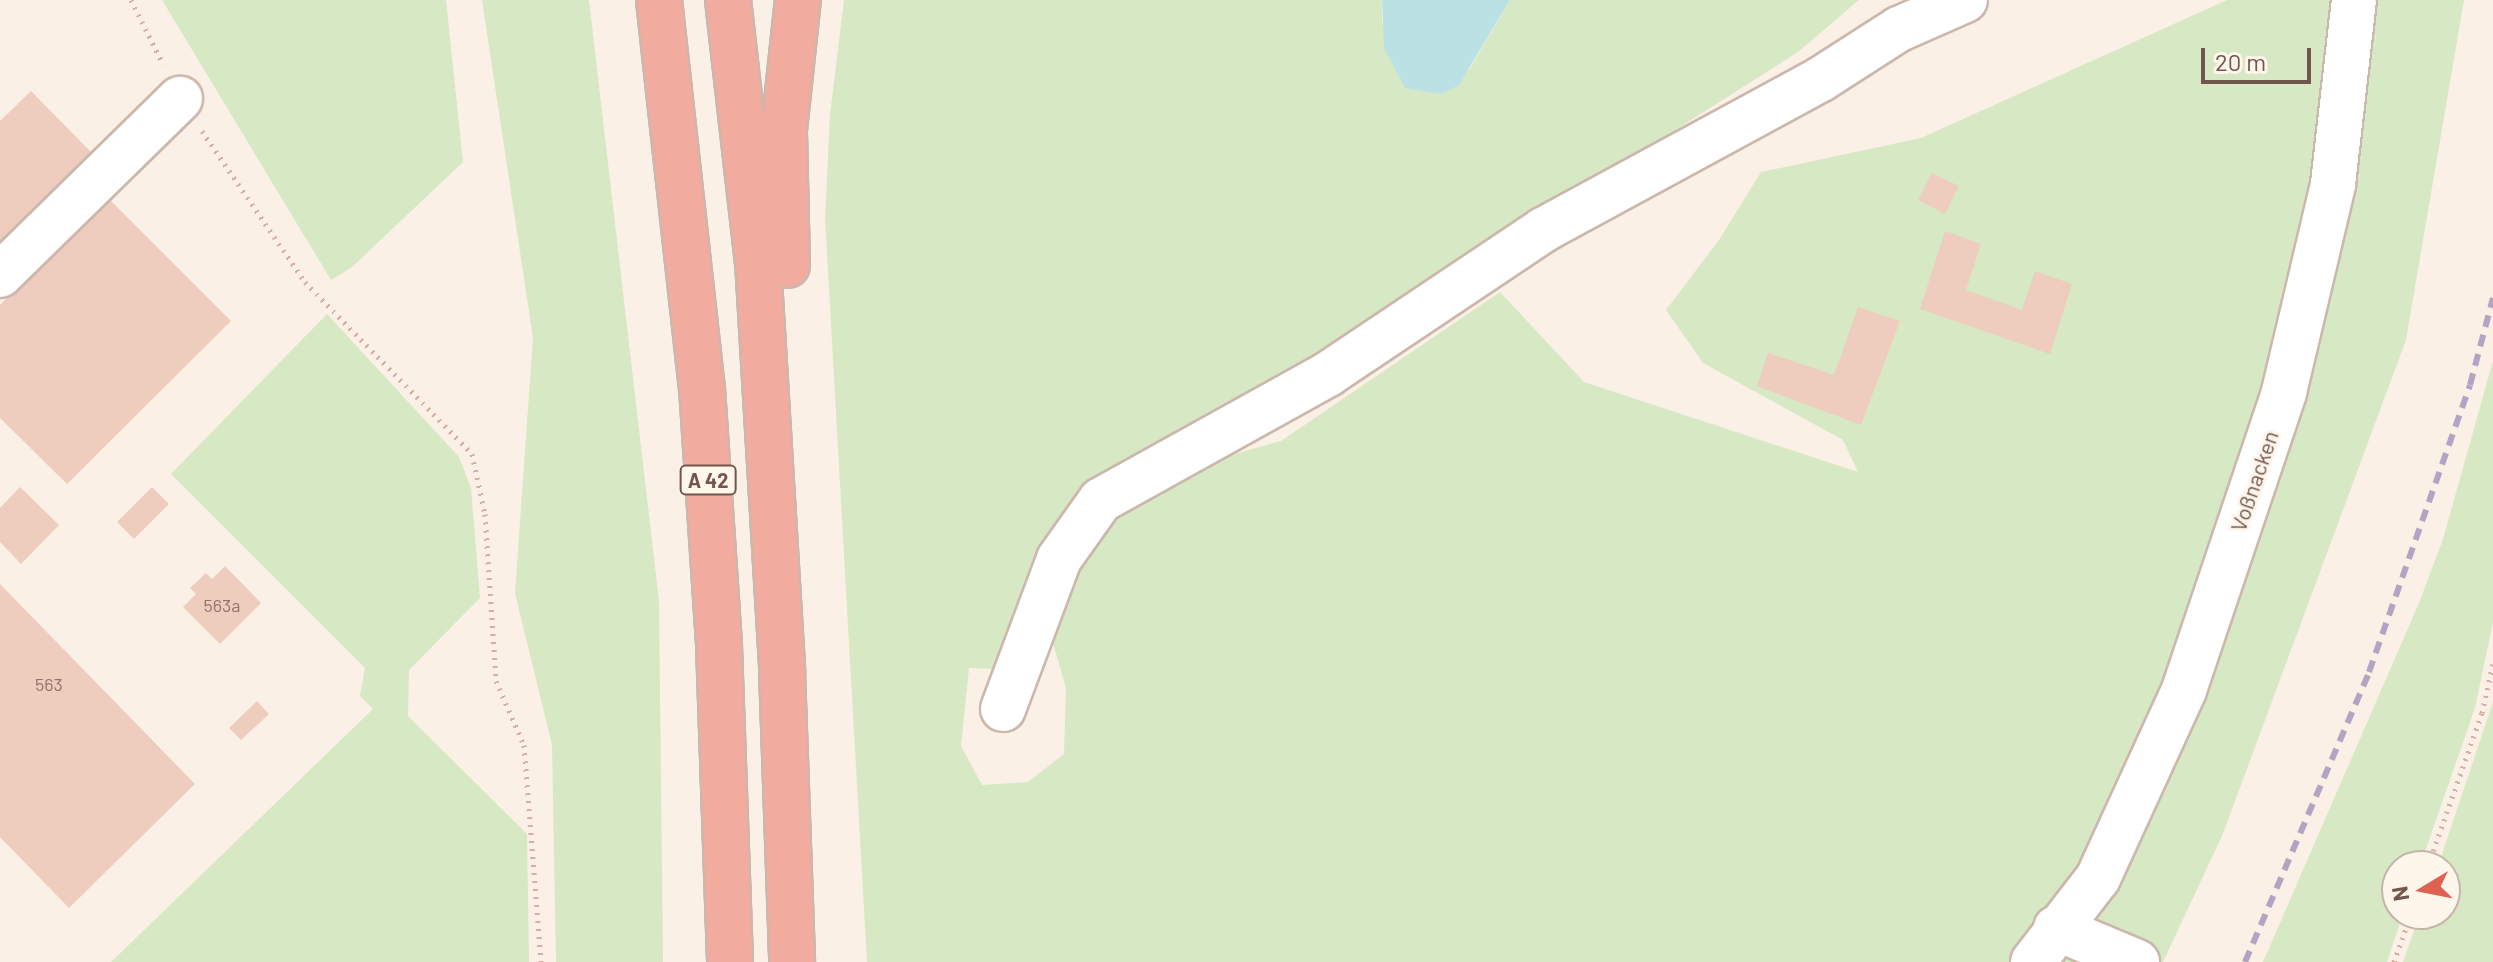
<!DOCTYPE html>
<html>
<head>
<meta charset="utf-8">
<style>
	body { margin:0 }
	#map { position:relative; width:2493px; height:962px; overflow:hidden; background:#fbf0e5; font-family:Barlow,sans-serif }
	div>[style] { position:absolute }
	.green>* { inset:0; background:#d6e8c4 }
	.water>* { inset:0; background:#bae2e4 }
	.building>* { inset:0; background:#efcdbe }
	.path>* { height:5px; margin-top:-2.5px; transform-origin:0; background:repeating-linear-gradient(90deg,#d4b0a1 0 2px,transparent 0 8px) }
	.roads { filter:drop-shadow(2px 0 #ccb7ac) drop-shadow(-2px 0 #ccb7ac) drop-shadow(0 2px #ccb7ac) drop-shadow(0 -2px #ccb7ac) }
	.minor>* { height:44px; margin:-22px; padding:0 22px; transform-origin:22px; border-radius:22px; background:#fff }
	.highway>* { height:44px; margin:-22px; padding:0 22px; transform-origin:22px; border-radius:22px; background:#f2ac9f }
	.rail>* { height:6px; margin-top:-3px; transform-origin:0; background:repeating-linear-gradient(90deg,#b2a4c4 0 12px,transparent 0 20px) }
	span { translate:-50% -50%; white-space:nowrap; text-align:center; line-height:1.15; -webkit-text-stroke:6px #fef5eb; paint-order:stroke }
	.number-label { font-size:18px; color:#927468 }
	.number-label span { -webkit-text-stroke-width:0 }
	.shield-label span { padding:2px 6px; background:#fef5eb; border:2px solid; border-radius:6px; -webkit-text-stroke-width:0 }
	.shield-label { font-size:20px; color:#73564b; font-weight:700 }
	.street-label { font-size:22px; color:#73564b }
	.north { position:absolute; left:2381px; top:850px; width:80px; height:80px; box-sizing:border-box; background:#fef5eb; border:2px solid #c6b5ab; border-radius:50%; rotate:260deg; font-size:22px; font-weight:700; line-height:32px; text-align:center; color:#73564b }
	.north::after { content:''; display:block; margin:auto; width:28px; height:36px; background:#df6250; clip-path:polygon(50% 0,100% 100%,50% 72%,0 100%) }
	.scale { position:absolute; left:2201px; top:48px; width:110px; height:36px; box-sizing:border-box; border:4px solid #73564b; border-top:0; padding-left:10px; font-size:24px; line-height:28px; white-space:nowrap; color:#73564b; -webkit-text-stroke:6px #fef5eb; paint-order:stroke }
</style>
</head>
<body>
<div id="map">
	<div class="green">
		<div style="clip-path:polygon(162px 0,446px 0,463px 162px,351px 268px,331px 280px)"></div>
		<div style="clip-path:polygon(482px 0,589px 0,659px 601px,663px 962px,556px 962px,552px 745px,515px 593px,533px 338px)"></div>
		<div style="clip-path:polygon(844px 0,1382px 0,1382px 23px,1469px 70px,1510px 0,1859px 0,1798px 52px,1419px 293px,1076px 497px,1032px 575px,993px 669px,969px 668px,961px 746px,982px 785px,1028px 782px,1064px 754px,1066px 688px,1051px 636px,1062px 591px,1101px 517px,1167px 473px,1281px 441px,1500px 292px,1584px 382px,1858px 472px,1843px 440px,1703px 363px,1666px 310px,1719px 240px,1761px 172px,1921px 138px,2227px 0,2464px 0,2406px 340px,2222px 836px,2163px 962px,867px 962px,825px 218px,830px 115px)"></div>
		<div style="clip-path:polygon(327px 314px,459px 457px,471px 488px,480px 598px,409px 670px,408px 716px,527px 834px,529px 962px,111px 962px,373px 709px,360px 696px,365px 668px,171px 474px)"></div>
		<div style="clip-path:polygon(2493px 361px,2493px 622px,2475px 708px,2420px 866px,2397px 866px,2397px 914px,2403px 914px,2387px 962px,2263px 962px,2419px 603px,2443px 539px)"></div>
		<div style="clip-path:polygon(2493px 702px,2493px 962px,2403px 962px,2420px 914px,2445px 914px,2445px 866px,2438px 866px)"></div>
	</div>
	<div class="water">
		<div style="clip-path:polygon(1382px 0,1510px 0,1459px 85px,1441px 94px,1405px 88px,1384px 48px)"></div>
	</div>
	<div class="building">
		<div style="clip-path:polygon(31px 91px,92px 153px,0 244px,0 121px)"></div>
		<div style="clip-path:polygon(1932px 173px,1959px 186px,1945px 214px,1918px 200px)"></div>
		<div style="clip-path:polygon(107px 197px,231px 321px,67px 484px,0 418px,0 305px)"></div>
		<div style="clip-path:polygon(1945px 231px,1981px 244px,1966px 290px,2022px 310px,2035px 271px,2072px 284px,2050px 354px,1920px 309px)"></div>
		<div style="clip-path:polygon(1858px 307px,1900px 321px,1861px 425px,1757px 386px,1768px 353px,1834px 375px)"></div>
		<div style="clip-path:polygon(20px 487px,59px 525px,21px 564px,0 542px,0 508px)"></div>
		<div style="clip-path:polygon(152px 487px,169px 504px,134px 539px,117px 522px)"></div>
		<div style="clip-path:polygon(225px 566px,261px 603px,220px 644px,183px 607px,196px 594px,190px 588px,206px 573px,212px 579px)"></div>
		<div style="clip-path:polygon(0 584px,195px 784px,69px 908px,0 837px)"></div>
		<div style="clip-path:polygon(257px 701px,269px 714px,241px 740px,229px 728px)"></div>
	</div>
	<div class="path">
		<div style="left:131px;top:0;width:72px;rotate:63.4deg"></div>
		<div style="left:202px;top:131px;width:183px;rotate:55.7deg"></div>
		<div style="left:305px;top:282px;width:240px;rotate:45.8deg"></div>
		<div style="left:472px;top:454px;width:61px;rotate:77.8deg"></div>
		<div style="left:485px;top:514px;width:167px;rotate:86.2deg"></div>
		<div style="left:496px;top:681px;width:70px;rotate:66.4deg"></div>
		<div style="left:524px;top:745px;width:218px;rotate:85.5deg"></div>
		<div style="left:2428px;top:866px;width:162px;rotate:-70.6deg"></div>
		<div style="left:2482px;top:713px;width:51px;rotate:-77.6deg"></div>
		<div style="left:2394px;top:962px;width:51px;rotate:-70.5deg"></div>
	</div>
	<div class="roads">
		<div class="minor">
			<div style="left:0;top:275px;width:252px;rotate:-44.4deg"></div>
			<div style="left:1003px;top:709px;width:160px;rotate:-69.5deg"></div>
			<div style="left:1059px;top:559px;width:72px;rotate:-54.6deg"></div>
			<div style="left:1101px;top:500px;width:260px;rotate:-29deg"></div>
			<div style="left:1328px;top:374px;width:259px;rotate:-33.8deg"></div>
			<div style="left:1543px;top:230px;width:316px;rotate:-28.5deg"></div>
			<div style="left:1821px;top:79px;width:93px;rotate:-32.7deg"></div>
			<div style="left:1899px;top:29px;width:72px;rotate:-23.7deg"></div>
			<div style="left:2056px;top:928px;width:88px;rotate:22.8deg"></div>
			<div style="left:2033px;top:962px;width:106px;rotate:-52.3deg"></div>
			<div style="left:2098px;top:878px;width:207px;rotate:-65.4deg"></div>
			<div style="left:2184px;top:690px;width:314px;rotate:-71.4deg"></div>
			<div style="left:2284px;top:392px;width:214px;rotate:-76.7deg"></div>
			<div style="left:2333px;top:184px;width:185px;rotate:-83.5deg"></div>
		</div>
		<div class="highway">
			<div style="left:659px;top:0;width:390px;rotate:83.7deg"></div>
			<div style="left:702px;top:388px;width:259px;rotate:86.2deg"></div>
			<div style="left:719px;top:646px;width:316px;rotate:88deg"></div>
			<div style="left:728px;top:0;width:264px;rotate:83.5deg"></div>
			<div style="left:758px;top:262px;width:410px;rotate:86.6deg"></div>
			<div style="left:782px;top:671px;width:291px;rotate:88deg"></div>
			<div style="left:787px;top:265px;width:135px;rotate:-91.3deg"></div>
			<div style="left:784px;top:130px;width:131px;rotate:-83.9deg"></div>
		</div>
	</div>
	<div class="rail">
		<div style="left:2245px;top:962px;width:315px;rotate:-66.8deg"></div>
		<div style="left:2369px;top:672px;width:304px;rotate:-70.6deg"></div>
		<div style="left:2470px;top:385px;width:90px;rotate:-75.2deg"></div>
	</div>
	<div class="number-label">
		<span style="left:222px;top:605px">563a</span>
		<span style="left:49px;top:684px">563</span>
	</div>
	<div class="shield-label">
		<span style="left:708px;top:480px">A 42</span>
	</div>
	<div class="street-label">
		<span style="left:2254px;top:481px;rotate:-71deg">Voßnacken</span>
	</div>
	<div class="north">N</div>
	<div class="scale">20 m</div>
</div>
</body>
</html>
